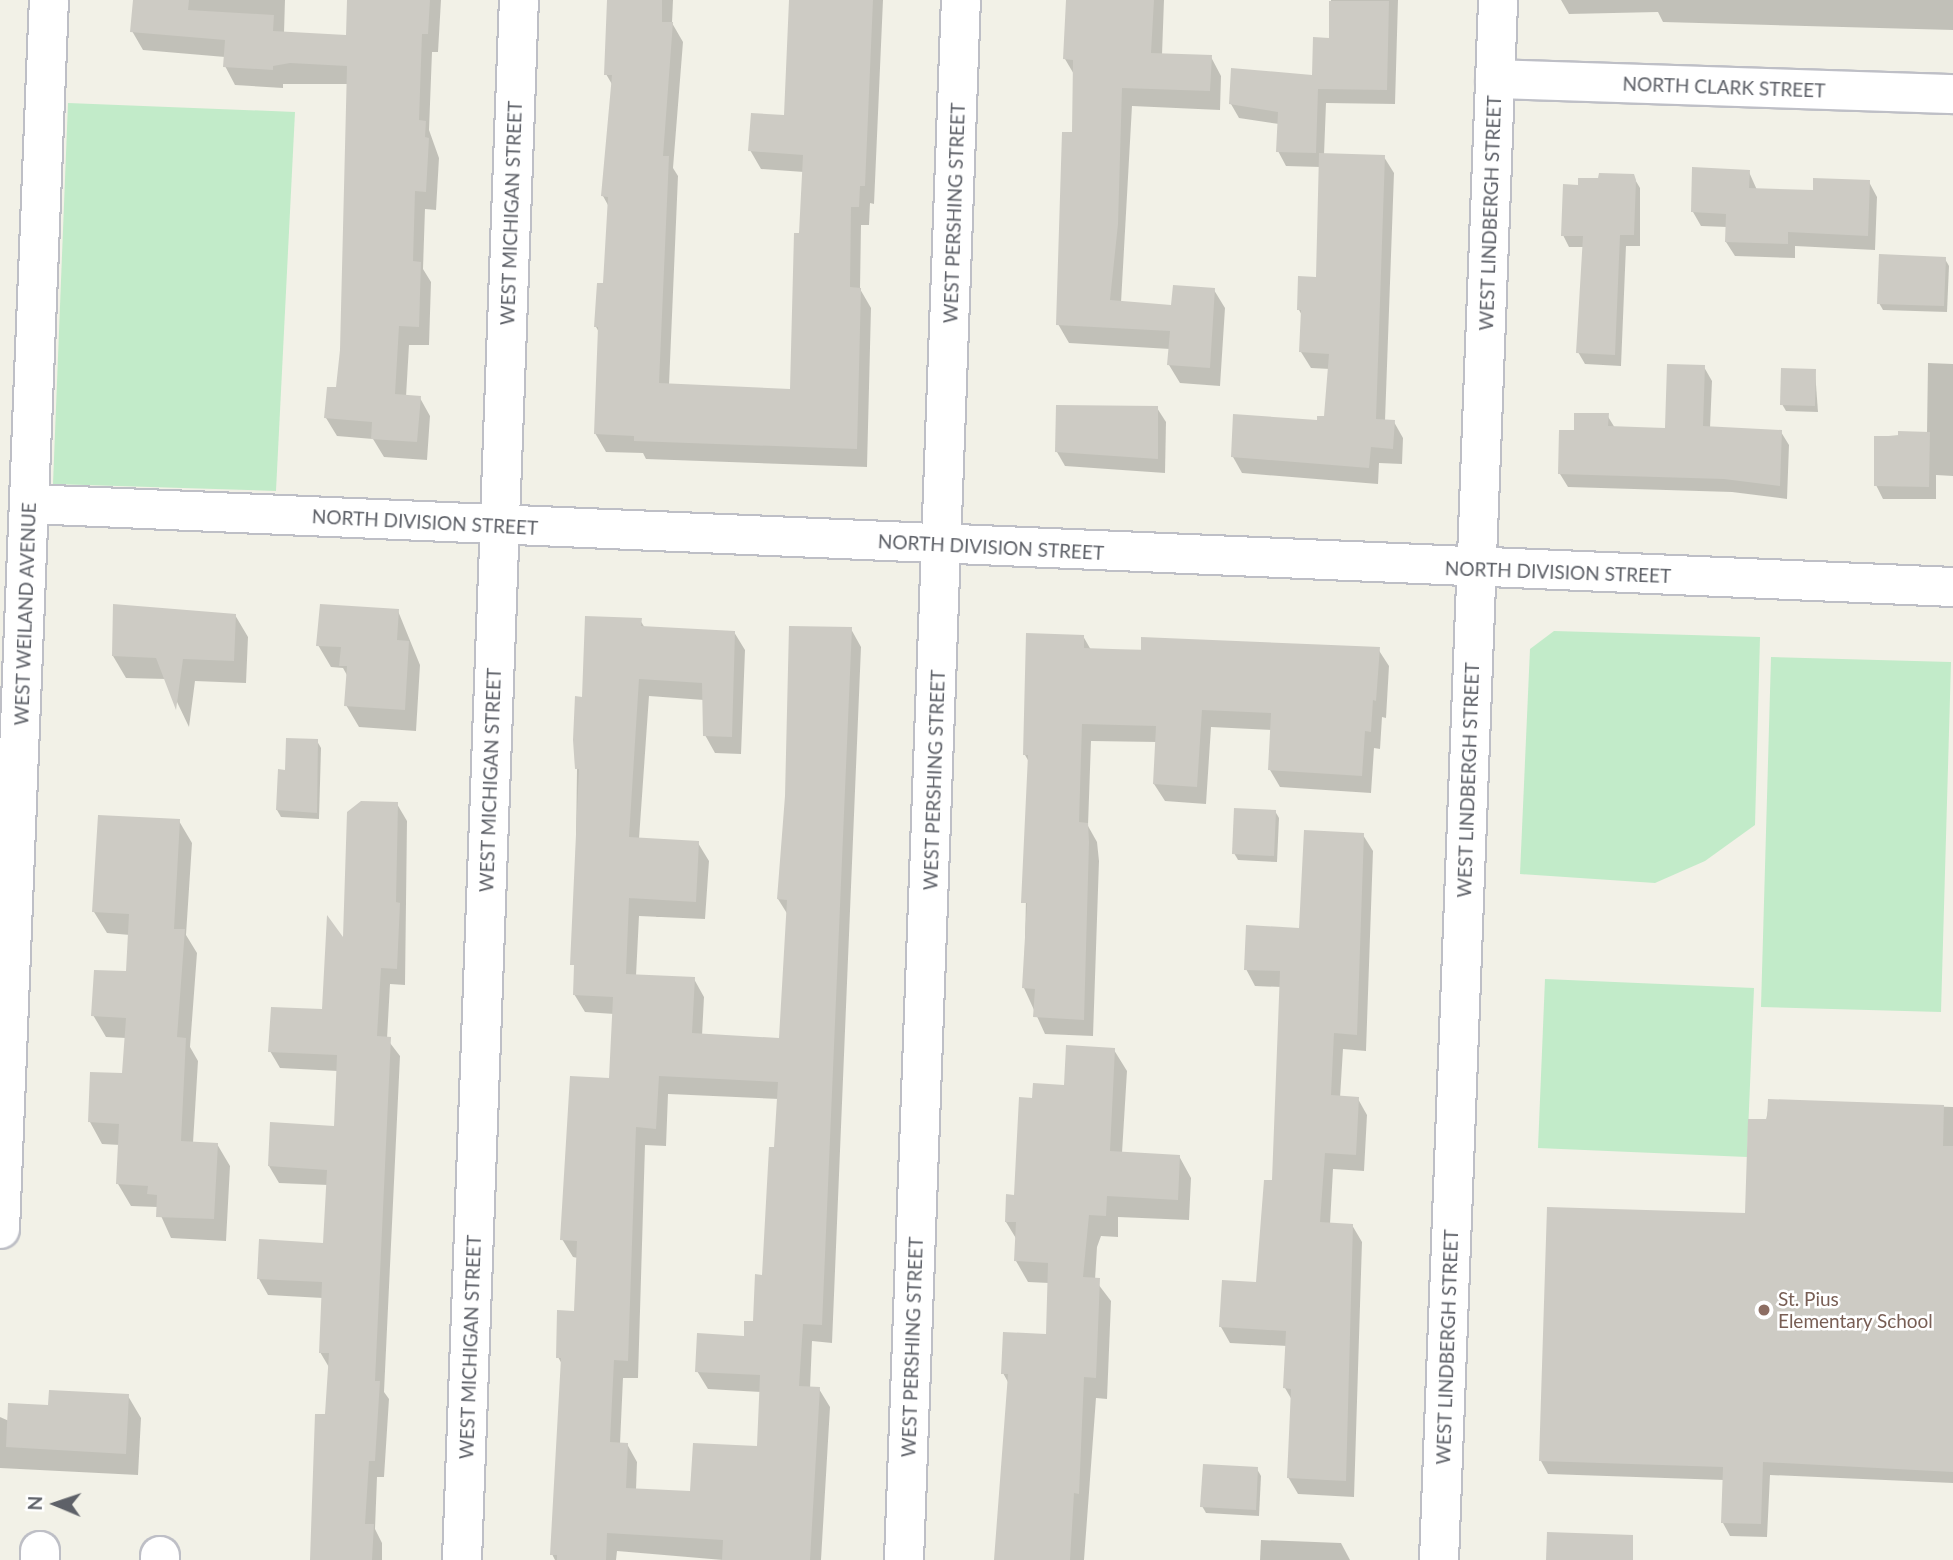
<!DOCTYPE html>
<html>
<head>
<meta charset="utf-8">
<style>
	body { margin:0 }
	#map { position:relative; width:1953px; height:1560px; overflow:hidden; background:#f2f1e7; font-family:Lato,sans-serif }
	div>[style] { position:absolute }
	.green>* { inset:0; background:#c2ebc9 }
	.shadow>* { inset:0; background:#0003 }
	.building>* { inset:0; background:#cdcbc4 }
	.roads { filter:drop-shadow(2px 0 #bebfc6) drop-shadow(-2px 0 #bebfc6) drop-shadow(0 2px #bebfc6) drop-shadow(0 -2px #bebfc6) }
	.minor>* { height:38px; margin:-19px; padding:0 19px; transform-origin:19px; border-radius:19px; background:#fff }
	.dots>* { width:19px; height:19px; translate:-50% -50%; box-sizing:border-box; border:4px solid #fff; border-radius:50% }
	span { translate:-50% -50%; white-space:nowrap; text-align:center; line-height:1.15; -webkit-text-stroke:5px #fff; paint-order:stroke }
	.street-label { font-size:19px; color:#5e6168 }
	.education-label { font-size:19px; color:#785e54 }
	.left { translate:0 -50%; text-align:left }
	.north { position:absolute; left:21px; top:1469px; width:70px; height:70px; -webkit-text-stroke:5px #fff; paint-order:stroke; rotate:272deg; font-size:19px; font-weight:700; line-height:28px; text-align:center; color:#5e6168 }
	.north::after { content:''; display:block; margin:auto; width:24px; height:32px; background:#5e6168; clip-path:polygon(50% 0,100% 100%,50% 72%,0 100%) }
</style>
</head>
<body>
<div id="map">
	<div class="green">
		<div style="clip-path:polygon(68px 103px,295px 112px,276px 491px,53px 484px)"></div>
		<div style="clip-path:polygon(1554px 631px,1760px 637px,1755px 825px,1705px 861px,1655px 883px,1520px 874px,1530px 649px)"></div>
		<div style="clip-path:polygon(1771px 657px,1951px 662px,1941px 1012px,1761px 1007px)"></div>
		<div style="clip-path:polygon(1545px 979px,1754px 988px,1747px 1157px,1538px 1148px)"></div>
	</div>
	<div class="shadow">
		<div style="clip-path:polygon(136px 0,285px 0,284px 33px,347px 37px,349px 0,441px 0,438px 52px,432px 52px,429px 130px,439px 158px,436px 210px,425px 209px,423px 269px,431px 282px,429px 345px,409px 345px,406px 397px,420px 398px,430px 416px,427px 460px,384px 457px,373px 439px,337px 436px,326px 418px,337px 389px,342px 350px,348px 84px,283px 84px,283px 88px,235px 85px,225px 66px,225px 57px,143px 50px,132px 31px)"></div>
		<div style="clip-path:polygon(609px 0,673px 0,672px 23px,683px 42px,673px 168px,678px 176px,669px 385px,792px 390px,804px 172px,761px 169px,750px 150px,786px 117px,791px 0,883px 0,874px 204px,870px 203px,869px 225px,861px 225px,860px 289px,871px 308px,867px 467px,646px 459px,643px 453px,606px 452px,595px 433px,600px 334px,596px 327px,605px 285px,609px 207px,603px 196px,613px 86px,606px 74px)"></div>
		<div style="clip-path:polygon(1067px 0,1164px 0,1162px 55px,1211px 57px,1221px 76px,1220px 110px,1132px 106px,1121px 303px,1173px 307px,1214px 290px,1225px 308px,1220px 386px,1180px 383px,1169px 365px,1170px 349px,1069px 343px,1058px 324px,1074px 134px,1075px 76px,1065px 59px)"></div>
		<div style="clip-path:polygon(1331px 0,1398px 0,1395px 104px,1326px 103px,1324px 155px,1384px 157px,1394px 173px,1385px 421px,1394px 422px,1403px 438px,1402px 464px,1379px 463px,1378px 484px,1242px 473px,1233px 457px,1325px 418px,1330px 369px,1311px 368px,1301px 352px,1303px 317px,1299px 310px,1317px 279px,1320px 167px,1286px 166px,1278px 151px,1279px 124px,1239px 118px,1231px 104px,1314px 76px,1331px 39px)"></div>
		<div style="clip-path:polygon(1561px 0,1953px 0,1953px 30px,1663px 22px,1658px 12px,1569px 14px)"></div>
		<div style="clip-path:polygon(1749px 172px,1757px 190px,1814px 192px,1869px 182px,1877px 197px,1875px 250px,1795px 246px,1795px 258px,1735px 256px,1726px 242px,1727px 227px,1701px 226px,1693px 212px)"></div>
		<div style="clip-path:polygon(1633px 176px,1640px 188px,1640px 246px,1626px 246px,1621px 366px,1585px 364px,1578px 352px,1584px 247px,1569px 247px,1563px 235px,1580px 186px)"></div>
		<div style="clip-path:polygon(1945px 259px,1949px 266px,1947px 312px,1883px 310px,1879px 303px)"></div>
		<div style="clip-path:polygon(1928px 363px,1953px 364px,1953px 476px,1936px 475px,1936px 499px,1883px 499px,1876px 485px,1876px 437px,1927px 433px)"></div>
		<div style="clip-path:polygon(1704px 367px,1712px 381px,1710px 428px,1781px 432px,1789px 445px,1787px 499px,1732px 492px,1568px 487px,1560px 474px,1575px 432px,1607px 415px,1615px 428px,1667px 429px)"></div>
		<div style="clip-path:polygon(1815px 371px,1818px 412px,1786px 411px,1782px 404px)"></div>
		<div style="clip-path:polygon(1157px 408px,1166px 422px,1165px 473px,1065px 466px,1057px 452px)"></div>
		<div style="clip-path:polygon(398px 611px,420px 665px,416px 731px,359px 727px,346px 705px,348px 677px,343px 668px,331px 667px,318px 645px)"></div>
		<div style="clip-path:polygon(235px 615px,248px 637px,246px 683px,195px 681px,189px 727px,166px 679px,126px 678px,113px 656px)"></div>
		<div style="clip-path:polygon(evenodd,640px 620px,645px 628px,734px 632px,745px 650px,741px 754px,715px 753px,705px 735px,704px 700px,649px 696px,639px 839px,698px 843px,709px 861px,705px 919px,639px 916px,636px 976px,694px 979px,704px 997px,702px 1036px,781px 1040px,788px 915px,778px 899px,851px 629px,861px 647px,832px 1343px,812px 1341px,810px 1389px,819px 1389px,830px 1407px,821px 1560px,723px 1560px,617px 1551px,616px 1560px,555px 1560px,552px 1554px,563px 1366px,558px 1357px,576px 1312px,578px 1258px,573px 1257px,562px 1239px,611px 1080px,614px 1014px,585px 1012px,574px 994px,577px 768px,584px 698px,640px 620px,668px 1094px,779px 1099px,764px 1277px,754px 1323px,745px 1338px,697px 1371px,708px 1389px,761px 1392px,758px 1448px,692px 1493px,636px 1490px,637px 1462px,627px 1444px,620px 1444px,623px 1378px,638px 1378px,645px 1145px,666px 1146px,668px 1094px)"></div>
		<div style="clip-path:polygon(1083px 636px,1091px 650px,1378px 649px,1389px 666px,1386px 718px,1382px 717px,1380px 749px,1374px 748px,1371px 793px,1280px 787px,1270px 770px,1272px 730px,1211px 727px,1206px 804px,1165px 801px,1154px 784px,1157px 742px,1091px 741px,1088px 826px,1097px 842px,1099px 861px,1093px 1036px,1045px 1034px,1024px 988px,1029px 762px,1025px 755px)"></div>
		<div style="clip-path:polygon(317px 741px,321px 748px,319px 819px,281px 817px,277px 810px,287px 772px)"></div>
		<div style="clip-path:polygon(397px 804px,407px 821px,405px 985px,390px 984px,387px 1039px,400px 1056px,384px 1392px,389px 1399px,384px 1477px,377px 1477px,375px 1529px,382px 1543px,382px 1560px,312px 1560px,330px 1369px,320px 1352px,323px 1298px,268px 1295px,259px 1279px,324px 1245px,328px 1185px,279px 1183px,269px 1166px,335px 1127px,338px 1071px,280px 1068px,270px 1051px,323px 1011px)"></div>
		<div style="clip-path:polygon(1275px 811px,1279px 818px,1277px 862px,1238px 860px,1234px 853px)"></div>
		<div style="clip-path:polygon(179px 821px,192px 843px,186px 935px,197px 953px,190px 1047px,198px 1061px,193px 1143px,217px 1144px,230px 1166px,226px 1241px,171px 1238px,157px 1207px,131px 1206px,118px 1184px,120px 1145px,102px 1144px,90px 1122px,123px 1075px,126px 1038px,106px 1037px,93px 1015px,127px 973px,130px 935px,107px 933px,94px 912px)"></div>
		<div style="clip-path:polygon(1363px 835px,1373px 851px,1366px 1051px,1343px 1049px,1340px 1098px,1358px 1099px,1367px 1115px,1364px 1171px,1333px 1169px,1330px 1224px,1352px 1225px,1362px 1242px,1354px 1497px,1298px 1494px,1288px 1477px,1292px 1400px,1285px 1388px,1287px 1346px,1230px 1343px,1221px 1327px,1257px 1284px,1273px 1182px,1281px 987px,1255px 986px,1246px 969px,1301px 930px)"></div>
		<div style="clip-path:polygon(1114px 1050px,1127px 1071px,1122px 1153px,1179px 1156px,1191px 1178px,1189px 1220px,1118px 1217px,1118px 1237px,1101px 1236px,1097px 1247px,1095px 1280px,1111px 1301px,1107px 1399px,1096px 1398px,1084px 1560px,996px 1560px,1009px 1384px,1003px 1373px,1048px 1336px,1049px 1283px,1028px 1282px,1016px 1261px,1017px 1240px,1006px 1222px,1016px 1196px,1034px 1100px,1066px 1087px)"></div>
		<div style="clip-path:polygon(1770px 1101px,1953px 1107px,1953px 1483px,1770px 1475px,1767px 1537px,1730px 1536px,1723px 1523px,1724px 1480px,1548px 1474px,1541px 1461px,1746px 1215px)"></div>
		<div style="clip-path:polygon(128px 1396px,141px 1418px,138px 1475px,0 1468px,0 1417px,9px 1421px,50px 1406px)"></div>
		<div style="clip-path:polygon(1257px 1469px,1261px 1476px,1259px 1516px,1206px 1513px,1202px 1506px)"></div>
		<div style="clip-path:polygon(1261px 1540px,1341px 1543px,1350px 1560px,1260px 1560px)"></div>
	</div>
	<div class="building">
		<div style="clip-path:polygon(133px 0,189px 0,188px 10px,274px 15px,273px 31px,346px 35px,347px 0,430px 0,428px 34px,422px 34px,419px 120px,426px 121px,425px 137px,429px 138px,426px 192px,415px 191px,413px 261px,421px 262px,419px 327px,399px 326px,395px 394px,421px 396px,417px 442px,371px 439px,372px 422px,324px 418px,327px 387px,336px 387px,340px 350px,347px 66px,290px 63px,273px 66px,273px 70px,223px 67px,225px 40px,130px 32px)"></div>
		<div style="clip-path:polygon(607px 0,662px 0,662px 22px,673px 22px,663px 156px,669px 156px,659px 383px,790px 389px,794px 233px,799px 233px,803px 155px,748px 151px,751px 113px,784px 115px,789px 0,873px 0,865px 186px,860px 186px,859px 207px,851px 207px,850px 287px,861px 288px,857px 449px,634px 441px,634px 436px,594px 434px,598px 327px,594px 327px,597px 283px,603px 283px,608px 197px,601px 196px,612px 75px,604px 75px)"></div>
		<div style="clip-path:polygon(1066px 0,1154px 0,1151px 53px,1212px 55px,1210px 91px,1122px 88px,1118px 224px,1110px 300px,1171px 305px,1173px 285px,1215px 288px,1210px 368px,1167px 365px,1170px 331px,1056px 325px,1062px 132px,1072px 132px,1073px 60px,1063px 59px)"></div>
		<div style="clip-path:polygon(1329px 1px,1389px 1px,1387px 90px,1318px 89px,1316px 153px,1276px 152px,1278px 112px,1229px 104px,1231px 68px,1312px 75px,1313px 37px,1329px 38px)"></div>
		<div style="clip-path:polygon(1319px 153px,1385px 155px,1376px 419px,1395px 420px,1393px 449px,1371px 447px,1369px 468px,1231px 457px,1233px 414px,1317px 420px,1317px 416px,1324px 416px,1329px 354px,1299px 352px,1301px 310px,1297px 310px,1298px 276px,1316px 277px)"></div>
		<div style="clip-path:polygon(1692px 167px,1750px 170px,1749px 188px,1813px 190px,1813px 178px,1870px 180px,1868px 236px,1788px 232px,1788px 244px,1725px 242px,1726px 214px,1691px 212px)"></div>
		<div style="clip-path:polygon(1599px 173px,1634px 174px,1636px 180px,1634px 235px,1620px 235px,1615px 355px,1576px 353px,1583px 236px,1561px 236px,1563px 184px,1578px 185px,1578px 178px,1598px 178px)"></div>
		<div style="clip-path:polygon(1879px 254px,1946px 257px,1944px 306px,1877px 304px)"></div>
		<div style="clip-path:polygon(1667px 364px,1705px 365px,1703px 426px,1782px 430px,1780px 486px,1724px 479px,1558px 474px,1559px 430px,1574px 430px,1574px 413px,1609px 413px,1608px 426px,1665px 428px)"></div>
		<div style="clip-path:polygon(1781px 368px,1816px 369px,1815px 406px,1780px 405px)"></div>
		<div style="clip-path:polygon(1056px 405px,1158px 406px,1158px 459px,1055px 452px)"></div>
		<div style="clip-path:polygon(1898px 431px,1930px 432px,1929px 487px,1874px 486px,1874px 436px,1898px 436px)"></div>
		<div style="clip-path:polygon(113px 604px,236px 614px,234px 661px,183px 659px,176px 710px,156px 658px,112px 656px)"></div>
		<div style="clip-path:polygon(320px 604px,399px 609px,397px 640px,409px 641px,405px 710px,344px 706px,347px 666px,339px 666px,341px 647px,316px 646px)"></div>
		<div style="clip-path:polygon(evenodd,585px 616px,642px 618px,641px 626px,735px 631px,732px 737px,703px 736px,702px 683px,639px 679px,629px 837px,699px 841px,696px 902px,629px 898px,626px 974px,695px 977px,692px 1033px,779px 1038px,787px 900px,777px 899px,785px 796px,789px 626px,852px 627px,822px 1325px,803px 1324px,799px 1386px,820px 1387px,810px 1560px,722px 1560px,723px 1540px,607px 1533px,606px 1560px,557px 1560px,557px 1555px,550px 1555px,561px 1358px,556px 1358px,557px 1310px,574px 1311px,577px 1241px,560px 1240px,570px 1076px,609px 1078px,613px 997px,573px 995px,574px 965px,570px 965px,579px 769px,575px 769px,573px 740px,575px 696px,582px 697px,585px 616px,659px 1076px,778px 1082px,774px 1147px,769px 1147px,762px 1275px,755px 1274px,753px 1321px,744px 1321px,744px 1336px,697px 1333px,695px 1372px,760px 1375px,757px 1446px,693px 1443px,690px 1491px,626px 1488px,628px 1443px,610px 1442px,614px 1360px,628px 1361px,636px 1127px,656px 1129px,659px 1076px)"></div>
		<div style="clip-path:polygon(1026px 633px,1084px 635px,1084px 648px,1141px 650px,1141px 637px,1380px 647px,1376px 701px,1373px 700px,1371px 732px,1365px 731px,1362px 776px,1268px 770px,1271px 713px,1202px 710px,1197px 787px,1153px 784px,1156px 726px,1082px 724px,1079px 822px,1088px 823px,1089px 842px,1084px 1020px,1033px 1017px,1035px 989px,1022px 988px,1027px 903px,1021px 903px,1028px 755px,1023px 755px)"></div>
		<div style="clip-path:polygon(286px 738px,318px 739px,317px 813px,276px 810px,278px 769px,285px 770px)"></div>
		<div style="clip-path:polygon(361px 801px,398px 802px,396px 902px,400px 903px,397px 969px,381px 968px,377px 1036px,391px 1037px,375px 1381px,380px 1381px,375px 1461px,369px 1461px,365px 1524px,374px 1524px,372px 1560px,310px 1560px,315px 1414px,325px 1414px,329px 1353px,319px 1353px,322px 1282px,257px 1279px,259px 1239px,323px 1243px,327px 1170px,268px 1166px,270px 1122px,334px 1126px,337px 1055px,268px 1052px,271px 1007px,322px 1009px,327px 915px,343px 937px,347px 812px)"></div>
		<div style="clip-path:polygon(1234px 808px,1276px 810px,1274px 856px,1232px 854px)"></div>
		<div style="clip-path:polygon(98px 815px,180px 819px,174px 929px,185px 929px,177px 1037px,186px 1038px,181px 1141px,218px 1143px,214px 1219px,156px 1217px,157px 1195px,147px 1194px,148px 1186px,116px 1184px,119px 1124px,88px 1122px,90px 1072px,122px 1073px,126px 1018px,91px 1016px,94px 970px,126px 971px,129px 914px,92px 912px)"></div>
		<div style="clip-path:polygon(1304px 830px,1364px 833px,1357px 1035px,1334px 1033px,1331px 1095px,1359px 1097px,1356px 1155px,1325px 1153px,1320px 1222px,1353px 1224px,1346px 1481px,1287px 1478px,1291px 1389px,1283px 1388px,1286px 1331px,1219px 1327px,1222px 1280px,1256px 1282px,1264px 1180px,1272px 1180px,1280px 971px,1244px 970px,1246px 925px,1299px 928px)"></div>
		<div style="clip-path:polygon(1066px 1045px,1115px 1048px,1110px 1151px,1180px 1155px,1178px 1200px,1107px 1196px,1106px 1216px,1089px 1215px,1083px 1277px,1100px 1278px,1096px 1378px,1084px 1377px,1079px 1494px,1074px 1493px,1070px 1560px,994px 1560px,1008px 1374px,1001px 1374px,1003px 1332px,1046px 1334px,1048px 1263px,1014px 1261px,1016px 1222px,1005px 1222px,1006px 1194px,1014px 1195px,1019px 1097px,1032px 1098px,1033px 1083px,1064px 1085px)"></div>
		<div style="clip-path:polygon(1768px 1099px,1944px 1105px,1943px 1146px,1953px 1146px,1953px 1472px,1763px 1462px,1761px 1524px,1721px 1523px,1723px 1467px,1539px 1461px,1547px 1207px,1745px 1213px,1748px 1119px,1767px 1119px)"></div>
		<div style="clip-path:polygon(49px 1390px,129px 1394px,126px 1454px,6px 1447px,8px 1403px,48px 1405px)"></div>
		<div style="clip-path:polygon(1203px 1464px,1258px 1467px,1256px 1510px,1200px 1507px)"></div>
		<div style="clip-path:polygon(1547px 1532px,1633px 1535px,1633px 1560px,1546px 1560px)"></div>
	</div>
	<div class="roads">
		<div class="minor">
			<div style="left:1495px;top:79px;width:458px;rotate:1.9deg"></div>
			<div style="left:29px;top:504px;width:1926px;rotate:2.47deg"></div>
			<div style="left:0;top:1229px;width:1230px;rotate:-87.72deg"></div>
			<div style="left:40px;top:1560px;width:9px;rotate:-90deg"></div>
			<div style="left:160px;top:1560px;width:4px;rotate:-90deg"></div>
			<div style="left:462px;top:1560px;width:1561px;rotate:-87.91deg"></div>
			<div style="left:904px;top:1560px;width:1561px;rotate:-87.91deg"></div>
			<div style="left:1439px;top:1560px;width:1561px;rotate:-87.83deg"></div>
		</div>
	</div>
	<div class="dots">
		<div style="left:1764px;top:1310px;background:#8d6e63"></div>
	</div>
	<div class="street-label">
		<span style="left:1724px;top:87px;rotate:2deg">NORTH CLARK STREET</span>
		<span style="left:511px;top:213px;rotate:-88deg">WEST MICHIGAN STREET</span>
		<span style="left:954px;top:213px;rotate:-88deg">WEST PERSHING STREET</span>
		<span style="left:1490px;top:213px;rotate:-88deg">WEST LINDBERGH STREET</span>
		<span style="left:425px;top:522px;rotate:3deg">NORTH DIVISION STREET</span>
		<span style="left:991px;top:547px;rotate:3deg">NORTH DIVISION STREET</span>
		<span style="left:1558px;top:572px;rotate:2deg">NORTH DIVISION STREET</span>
		<span style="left:25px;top:614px;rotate:-88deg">WEST WEILAND AVENUE</span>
		<span style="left:490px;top:780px;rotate:-88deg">WEST MICHIGAN STREET</span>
		<span style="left:934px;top:780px;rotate:-88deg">WEST PERSHING STREET</span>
		<span style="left:1468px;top:780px;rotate:-88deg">WEST LINDBERGH STREET</span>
		<span style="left:470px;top:1347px;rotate:-88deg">WEST MICHIGAN STREET</span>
		<span style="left:912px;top:1347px;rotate:-88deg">WEST PERSHING STREET</span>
		<span style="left:1447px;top:1347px;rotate:-88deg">WEST LINDBERGH STREET</span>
	</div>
	<div class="education-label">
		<span class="left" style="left:1778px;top:1310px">St. Pius<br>Elementary School</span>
	</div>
	<div class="north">N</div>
</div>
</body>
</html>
